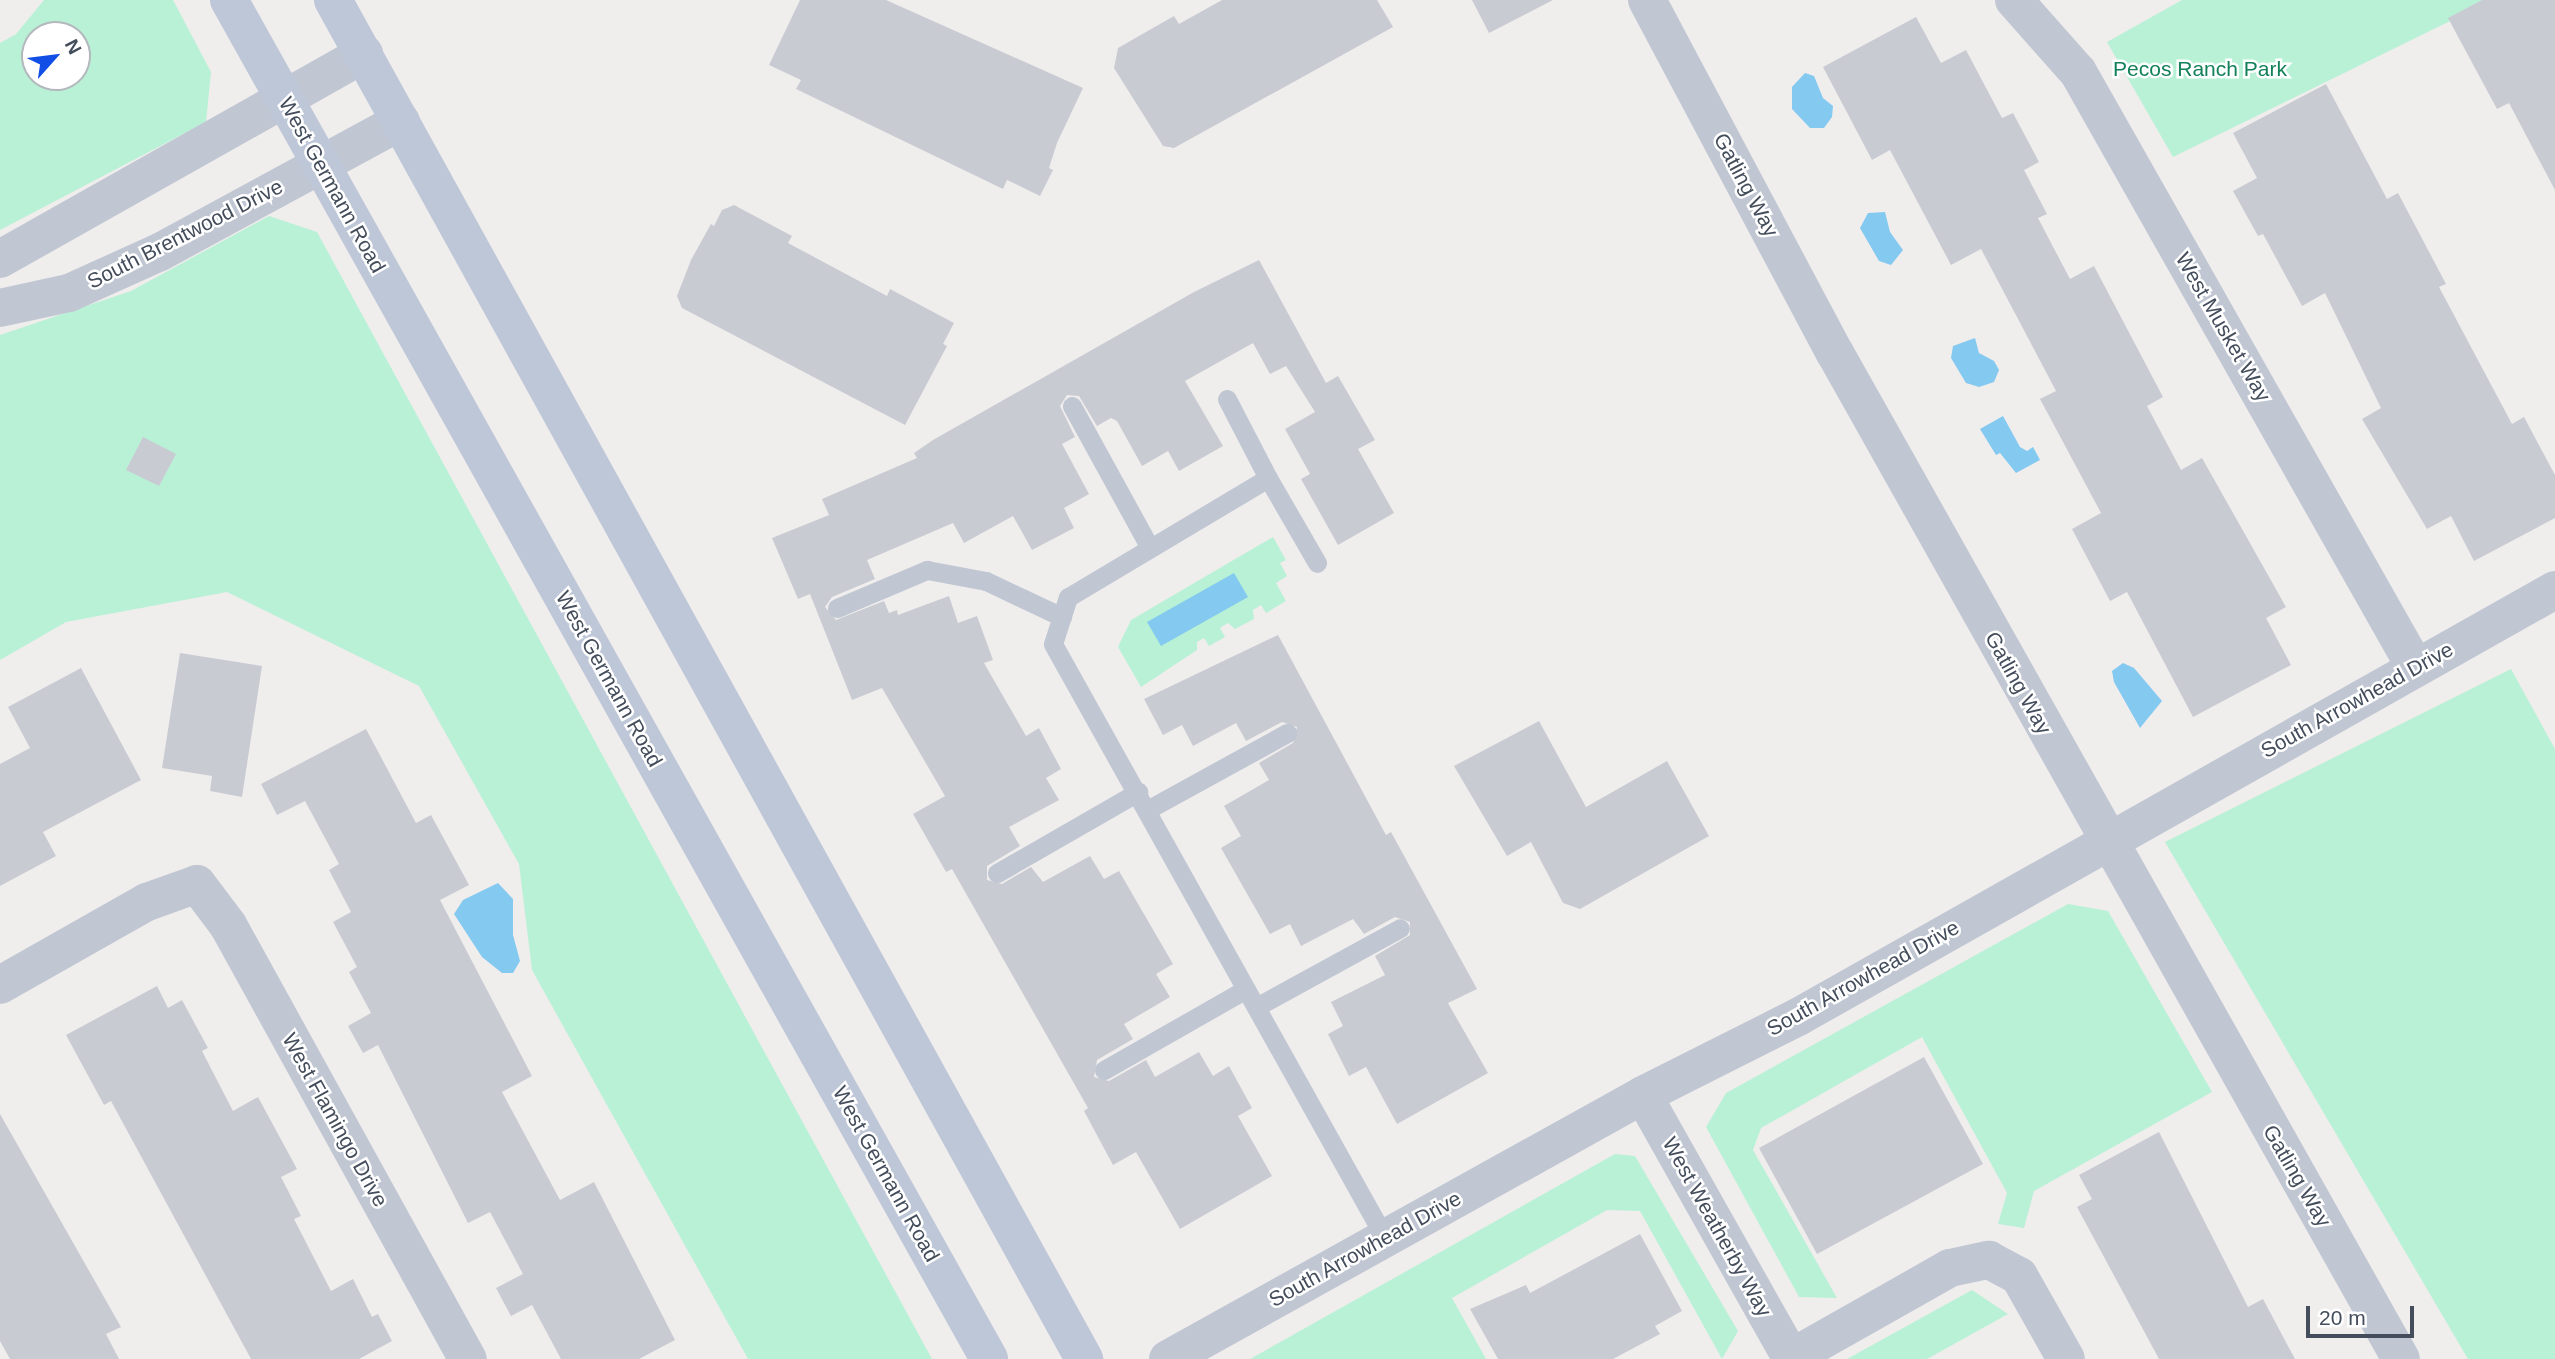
<!DOCTYPE html>
<html>
<head>
<meta charset="utf-8">
<style>
	body { margin:0 }
	#map { position:relative; width:2555px; height:1359px; overflow:hidden; background:#f0eded; font-family:Helvetica,sans-serif }
	div>[style] { position:absolute }
	.green>* { inset:0; background:#b8f1d6 }
	.water>* { inset:0; background:#83c9f0 }
	.building>* { inset:0; background:#c9cbd3 }
	.service>* { height:19px; margin:-9.5px; padding:0 9.5px; transform-origin:9.5px; border-radius:9.5px; background:#c0c7d3 }
	.minor>* { height:38px; margin:-19px; padding:0 19px; transform-origin:19px; border-radius:19px; background:#c0c7d3 }
	.tertiary>* { height:38px; margin:-19px; padding:0 19px; transform-origin:19px; border-radius:19px; background:#c0c7d3 }
	.secondary>* { height:38px; margin:-19px; padding:0 19px; transform-origin:19px; border-radius:19px; background:#bec7d7 }
	span { translate:-50% -50%; white-space:nowrap; text-align:center; line-height:1.15; -webkit-text-stroke:5px #fff; paint-order:stroke }
	.park-label { font-size:21px; color:#128059 }
	.street-label { font-size:21px; color:#444d5b }
	.north { position:absolute; left:21px; top:21px; width:70px; height:70px; box-sizing:border-box; background:#fff; border:2px solid #b4b8bd; border-radius:50%; rotate:62deg; font-size:19px; font-weight:700; line-height:28px; text-align:center; color:#444d5b }
	.north::after { content:''; display:block; margin:auto; width:24px; height:32px; background:#104ee6; clip-path:polygon(50% 0,100% 100%,50% 72%,0 100%) }
	.scale { position:absolute; left:2306px; top:1306px; width:108px; height:32px; box-sizing:border-box; border:4px solid #444d5b; border-top:0; padding-left:9px; font-size:21px; line-height:24px; white-space:nowrap; color:#444d5b; -webkit-text-stroke:5px #fff; paint-order:stroke }
</style>
</head>
<body>
<div id="map">
	<div class="green">
		<div style="clip-path:polygon(evenodd,44px 0,173px 0,211px 72px,206px 122px,0 230px,0 43px,16px 34px,44px 0,35px 35px,77px 35px,77px 77px,35px 77px,35px 35px)"></div>
		<div style="clip-path:polygon(2182px 0,2493px 0,2173px 157px,2107px 42px)"></div>
		<div style="clip-path:polygon(269px 216px,317px 232px,932px 1359px,748px 1359px,532px 970px,519px 864px,419px 686px,227px 592px,66px 622px,0 660px,0 335px,131px 291px)"></div>
		<div style="clip-path:polygon(1273px 537px,1286px 560px,1280px 563px,1287px 576px,1276px 583px,1286px 601px,1266px 613px,1261px 605px,1253px 610px,1254px 619px,1235px 629px,1228px 623px,1220px 628px,1225px 637px,1209px 646px,1204px 638px,1197px 642px,1197px 650px,1141px 687px,1118px 647px,1131px 620px)"></div>
		<div style="clip-path:polygon(2511px 669px,2555px 749px,2555px 1359px,2468px 1359px,2165px 842px)"></div>
		<div style="clip-path:polygon(2068px 904px,2108px 911px,2212px 1092px,2034px 1191px,2024px 1228px,1998px 1224px,2007px 1193px,1922px 1037px,1761px 1128px,1753px 1150px,1837px 1298px,1799px 1297px,1706px 1127px,1726px 1093px)"></div>
		<div style="clip-path:polygon(1615px 1154px,1635px 1156px,1738px 1331px,1722px 1359px,1640px 1211px,1607px 1210px,1452px 1298px,1486px 1359px,1250px 1359px)"></div>
		<div style="clip-path:polygon(1972px 1290px,2008px 1314px,1927px 1359px,1847px 1359px)"></div>
	</div>
	<div class="water">
		<div style="clip-path:polygon(1805px 73px,1814px 76px,1823px 98px,1833px 106px,1832px 117px,1824px 128px,1810px 128px,1792px 109px,1792px 87px)"></div>
		<div style="clip-path:polygon(1885px 212px,1890px 232px,1903px 250px,1891px 265px,1879px 261px,1860px 228px,1868px 213px)"></div>
		<div style="clip-path:polygon(1975px 338px,1979px 353px,1994px 361px,1999px 370px,1994px 382px,1979px 387px,1966px 383px,1951px 358px,1953px 346px)"></div>
		<div style="clip-path:polygon(2003px 416px,2020px 447px,2027px 451px,2033px 447px,2040px 460px,2016px 473px,2000px 453px,1996px 455px,1980px 429px)"></div>
		<div style="clip-path:polygon(1234px 573px,1248px 597px,1161px 646px,1147px 622px)"></div>
		<div style="clip-path:polygon(2123px 663px,2134px 668px,2162px 701px,2140px 728px,2114px 682px,2112px 671px)"></div>
		<div style="clip-path:polygon(498px 883px,513px 899px,513px 935px,520px 961px,513px 973px,502px 973px,482px 957px,454px 914px,463px 900px)"></div>
	</div>
	<div class="building">
		<div style="clip-path:polygon(800px 0,886px 0,1083px 88px,1057px 143px,1049px 168px,1053px 170px,1040px 196px,1007px 180px,1003px 189px,796px 89px,801px 80px,769px 65px)"></div>
		<div style="clip-path:polygon(1222px 0,1377px 0,1393px 27px,1174px 148px,1163px 146px,1114px 68px,1118px 48px,1174px 16px,1179px 24px)"></div>
		<div style="clip-path:polygon(1472px 0,1553px 0,1489px 33px)"></div>
		<div style="clip-path:polygon(2482px 0,2555px 0,2555px 190px,2509px 103px,2497px 109px,2448px 18px)"></div>
		<div style="clip-path:polygon(1916px 17px,1941px 63px,1966px 50px,2002px 118px,2013px 113px,2039px 162px,2024px 170px,2047px 214px,2038px 218px,2070px 279px,2094px 266px,2163px 397px,2147px 406px,2181px 470px,2202px 458px,2286px 607px,2266px 618px,2291px 665px,2193px 717px,2127px 592px,2110px 601px,2072px 529px,2101px 513px,2040px 399px,2056px 391px,1981px 249px,1951px 265px,1890px 150px,1872px 160px,1823px 67px)"></div>
		<div style="clip-path:polygon(2326px 84px,2387px 199px,2398px 193px,2446px 284px,2439px 287px,2512px 424px,2524px 417px,2555px 475px,2555px 518px,2474px 561px,2451px 516px,2427px 529px,2362px 419px,2381px 408px,2325px 293px,2302px 306px,2263px 234px,2258px 236px,2233px 191px,2257px 178px,2233px 133px)"></div>
		<div style="clip-path:polygon(734px 205px,792px 236px,788px 243px,887px 296px,890px 289px,954px 323px,943px 344px,947px 346px,905px 425px,682px 308px,677px 296px,691px 260px,711px 224px,714px 226px,722px 210px)"></div>
		<div style="clip-path:polygon(1259px 260px,1326px 383px,1338px 376px,1375px 440px,1358px 449px,1394px 513px,1338px 545px,1301px 479px,1310px 474px,1285px 429px,1315px 412px,1286px 366px,1270px 374px,1253px 343px,1185px 381px,1223px 446px,1179px 471px,1168px 451px,1142px 466px,1117px 421px,1111px 418px,1097px 426px,1079px 396px,1067px 395px,1060px 406px,1075px 437px,1062px 444px,1089px 494px,1064px 508px,1074px 528px,1032px 550px,1013px 516px,964px 543px,953px 523px,867px 560px,875px 579px,832px 597px,825px 607px,836px 620px,884px 601px,889px 613px,897px 610px,898px 615px,949px 596px,958px 623px,977px 616px,993px 660px,984px 663px,1026px 736px,1039px 728px,1061px 769px,1046px 778px,1059px 800px,1009px 827px,1020px 846px,987px 866px,987px 880px,1002px 884px,1031px 867px,1043px 882px,1090px 856px,1104px 879px,1119px 871px,1173px 964px,1156px 974px,1170px 997px,1124px 1024px,1133px 1039px,1097px 1060px,1094px 1077px,1109px 1081px,1146px 1060px,1155px 1077px,1199px 1052px,1213px 1076px,1229px 1066px,1252px 1108px,1238px 1116px,1272px 1176px,1180px 1229px,1136px 1152px,1113px 1165px,1084px 1111px,1088px 1108px,952px 869px,946px 872px,913px 814px,945px 796px,882px 688px,852px 700px,810px 594px,798px 599px,772px 538px,829px 515px,822px 499px,917px 458px,914px 453px,933px 440px,1194px 292px)"></div>
		<div style="clip-path:polygon(143px 437px,176px 454px,159px 486px,126px 470px)"></div>
		<div style="clip-path:polygon(1278px 635px,1386px 835px,1391px 832px,1477px 989px,1448px 1003px,1488px 1073px,1397px 1124px,1366px 1067px,1349px 1076px,1328px 1034px,1343px 1026px,1331px 1002px,1385px 975px,1375px 956px,1410px 935px,1410px 922px,1395px 917px,1364px 934px,1353px 919px,1301px 946px,1290px 924px,1270px 934px,1221px 848px,1241px 836px,1224px 806px,1269px 780px,1259px 763px,1293px 743px,1297px 727px,1282px 722px,1246px 741px,1236px 723px,1193px 746px,1182px 725px,1163px 735px,1144px 699px)"></div>
		<div style="clip-path:polygon(180px 653px,262px 666px,242px 797px,210px 791px,212px 776px,162px 768px)"></div>
		<div style="clip-path:polygon(81px 668px,141px 780px,43px 832px,56px 856px,0 886px,0 764px,30px 748px,8px 707px)"></div>
		<div style="clip-path:polygon(1539px 721px,1586px 807px,1667px 761px,1709px 836px,1580px 909px,1563px 903px,1531px 842px,1507px 856px,1454px 766px)"></div>
		<div style="clip-path:polygon(366px 729px,416px 823px,431px 815px,469px 885px,440px 900px,532px 1076px,502px 1092px,560px 1200px,594px 1182px,675px 1340px,639px 1359px,561px 1359px,532px 1305px,511px 1316px,496px 1288px,523px 1274px,490px 1212px,468px 1223px,378px 1045px,363px 1053px,348px 1026px,371px 1013px,349px 972px,357px 967px,333px 922px,351px 912px,329px 870px,339px 864px,305px 801px,277px 815px,261px 784px)"></div>
		<div style="clip-path:polygon(157px 986px,168px 1008px,182px 1000px,208px 1048px,202px 1051px,233px 1111px,258px 1097px,297px 1169px,281px 1177px,301px 1216px,294px 1219px,331px 1291px,353px 1279px,372px 1317px,378px 1314px,392px 1341px,359px 1359px,251px 1359px,111px 1101px,104px 1105px,66px 1035px)"></div>
		<div style="clip-path:polygon(1924px 1057px,1983px 1164px,1817px 1254px,1759px 1148px)"></div>
		<div style="clip-path:polygon(0 1114px,121px 1327px,106px 1334px,119px 1359px,10px 1359px,0 1341px)"></div>
		<div style="clip-path:polygon(2159px 1132px,2248px 1307px,2263px 1299px,2295px 1359px,2159px 1359px,2077px 1207px,2092px 1199px,2079px 1175px)"></div>
		<div style="clip-path:polygon(1640px 1234px,1682px 1311px,1655px 1326px,1660px 1334px,1613px 1359px,1498px 1359px,1470px 1309px,1526px 1285px,1530px 1293px)"></div>
	</div>
	<div class="service">
		<div style="left:1227px;top:399px;width:89px;rotate:62.6deg"></div>
		<div style="left:1268px;top:478px;width:233px;rotate:149.2deg"></div>
		<div style="left:1068px;top:597px;width:49px;rotate:107.7deg"></div>
		<div style="left:1053px;top:644px;width:680px;rotate:60.8deg"></div>
		<div style="left:1072px;top:406px;width:162px;rotate:61.2deg"></div>
		<div style="left:1268px;top:478px;width:98px;rotate:60deg"></div>
		<div style="left:837px;top:608px;width:98px;rotate:-22.9deg"></div>
		<div style="left:927px;top:570px;width:60px;rotate:10.6deg"></div>
		<div style="left:986px;top:581px;width:84px;rotate:25.3deg"></div>
		<div style="left:1147px;top:810px;width:160px;rotate:-28.8deg"></div>
		<div style="left:997px;top:873px;width:163px;rotate:-29.9deg"></div>
		<div style="left:1256px;top:1007px;width:164px;rotate:-28.7deg"></div>
		<div style="left:1104px;top:1070px;width:163px;rotate:-29.7deg"></div>
	</div>
	<div class="minor">
		<div style="left:2014px;top:0;width:96px;rotate:48.4deg"></div>
		<div style="left:2078px;top:72px;width:684px;rotate:60.47deg"></div>
		<div style="left:0;top:259px;width:418px;rotate:-29.4deg"></div>
		<div style="left:0;top:308px;width:71px;rotate:-12.3deg"></div>
		<div style="left:69px;top:293px;width:100px;rotate:-24.3deg"></div>
		<div style="left:160px;top:252px;width:274px;rotate:-28.5deg"></div>
		<div style="left:0;top:985px;width:169px;rotate:-29.5deg"></div>
		<div style="left:147px;top:902px;width:53px;rotate:-19.8deg"></div>
		<div style="left:197px;top:884px;width:51px;rotate:52.9deg"></div>
		<div style="left:228px;top:925px;width:496px;rotate:61.1deg"></div>
		<div style="left:1643px;top:1095px;width:302px;rotate:60.6deg"></div>
		<div style="left:1168px;top:1359px;width:543px;rotate:-29.06deg"></div>
		<div style="left:1643px;top:1095px;width:174px;rotate:-26.7deg"></div>
		<div style="left:1798px;top:1017px;width:869px;rotate:-29.43deg"></div>
		<div style="left:1789px;top:1359px;width:185px;rotate:-29.5deg"></div>
		<div style="left:1950px;top:1268px;width:40px;rotate:-12deg"></div>
		<div style="left:1989px;top:1260px;width:34px;rotate:28deg"></div>
		<div style="left:2019px;top:1276px;width:95px;rotate:60.5deg"></div>
	</div>
	<div class="tertiary">
		<div style="left:1647px;top:0;width:400px;rotate:62deg"></div>
		<div style="left:1835px;top:353px;width:1154px;rotate:60.64deg"></div>
	</div>
	<div class="secondary">
		<div style="left:229px;top:0;width:1557px;rotate:60.78deg"></div>
		<div style="left:333px;top:0;width:1553px;rotate:61.07deg"></div>
	</div>
	<div class="park-label">
		<span style="left:2200px;top:69px">Pecos Ranch Park</span>
	</div>
	<div class="street-label">
		<span style="left:332px;top:185px;rotate:61deg">West Germann Road</span>
		<span style="left:1746px;top:185px;rotate:62deg">Gatling Way</span>
		<span style="left:185px;top:234px;rotate:-27deg">South Brentwood Drive</span>
		<span style="left:2223px;top:327px;rotate:60deg">West Musket Way</span>
		<span style="left:609px;top:679px;rotate:61deg">West Germann Road</span>
		<span style="left:2018px;top:683px;rotate:61deg">Gatling Way</span>
		<span style="left:2357px;top:700px;rotate:-29deg">South Arrowhead Drive</span>
		<span style="left:1863px;top:978px;rotate:-29deg">South Arrowhead Drive</span>
		<span style="left:335px;top:1120px;rotate:61deg">West Flamingo Drive</span>
		<span style="left:886px;top:1174px;rotate:61deg">West Germann Road</span>
		<span style="left:2297px;top:1176px;rotate:60deg">Gatling Way</span>
		<span style="left:1717px;top:1227px;rotate:61deg">West Weatherby Way</span>
		<span style="left:1365px;top:1249px;rotate:-29deg">South Arrowhead Drive</span>
	</div>
	<div class="north">N</div>
	<div class="scale">20 m</div>
</div>
</body>
</html>
